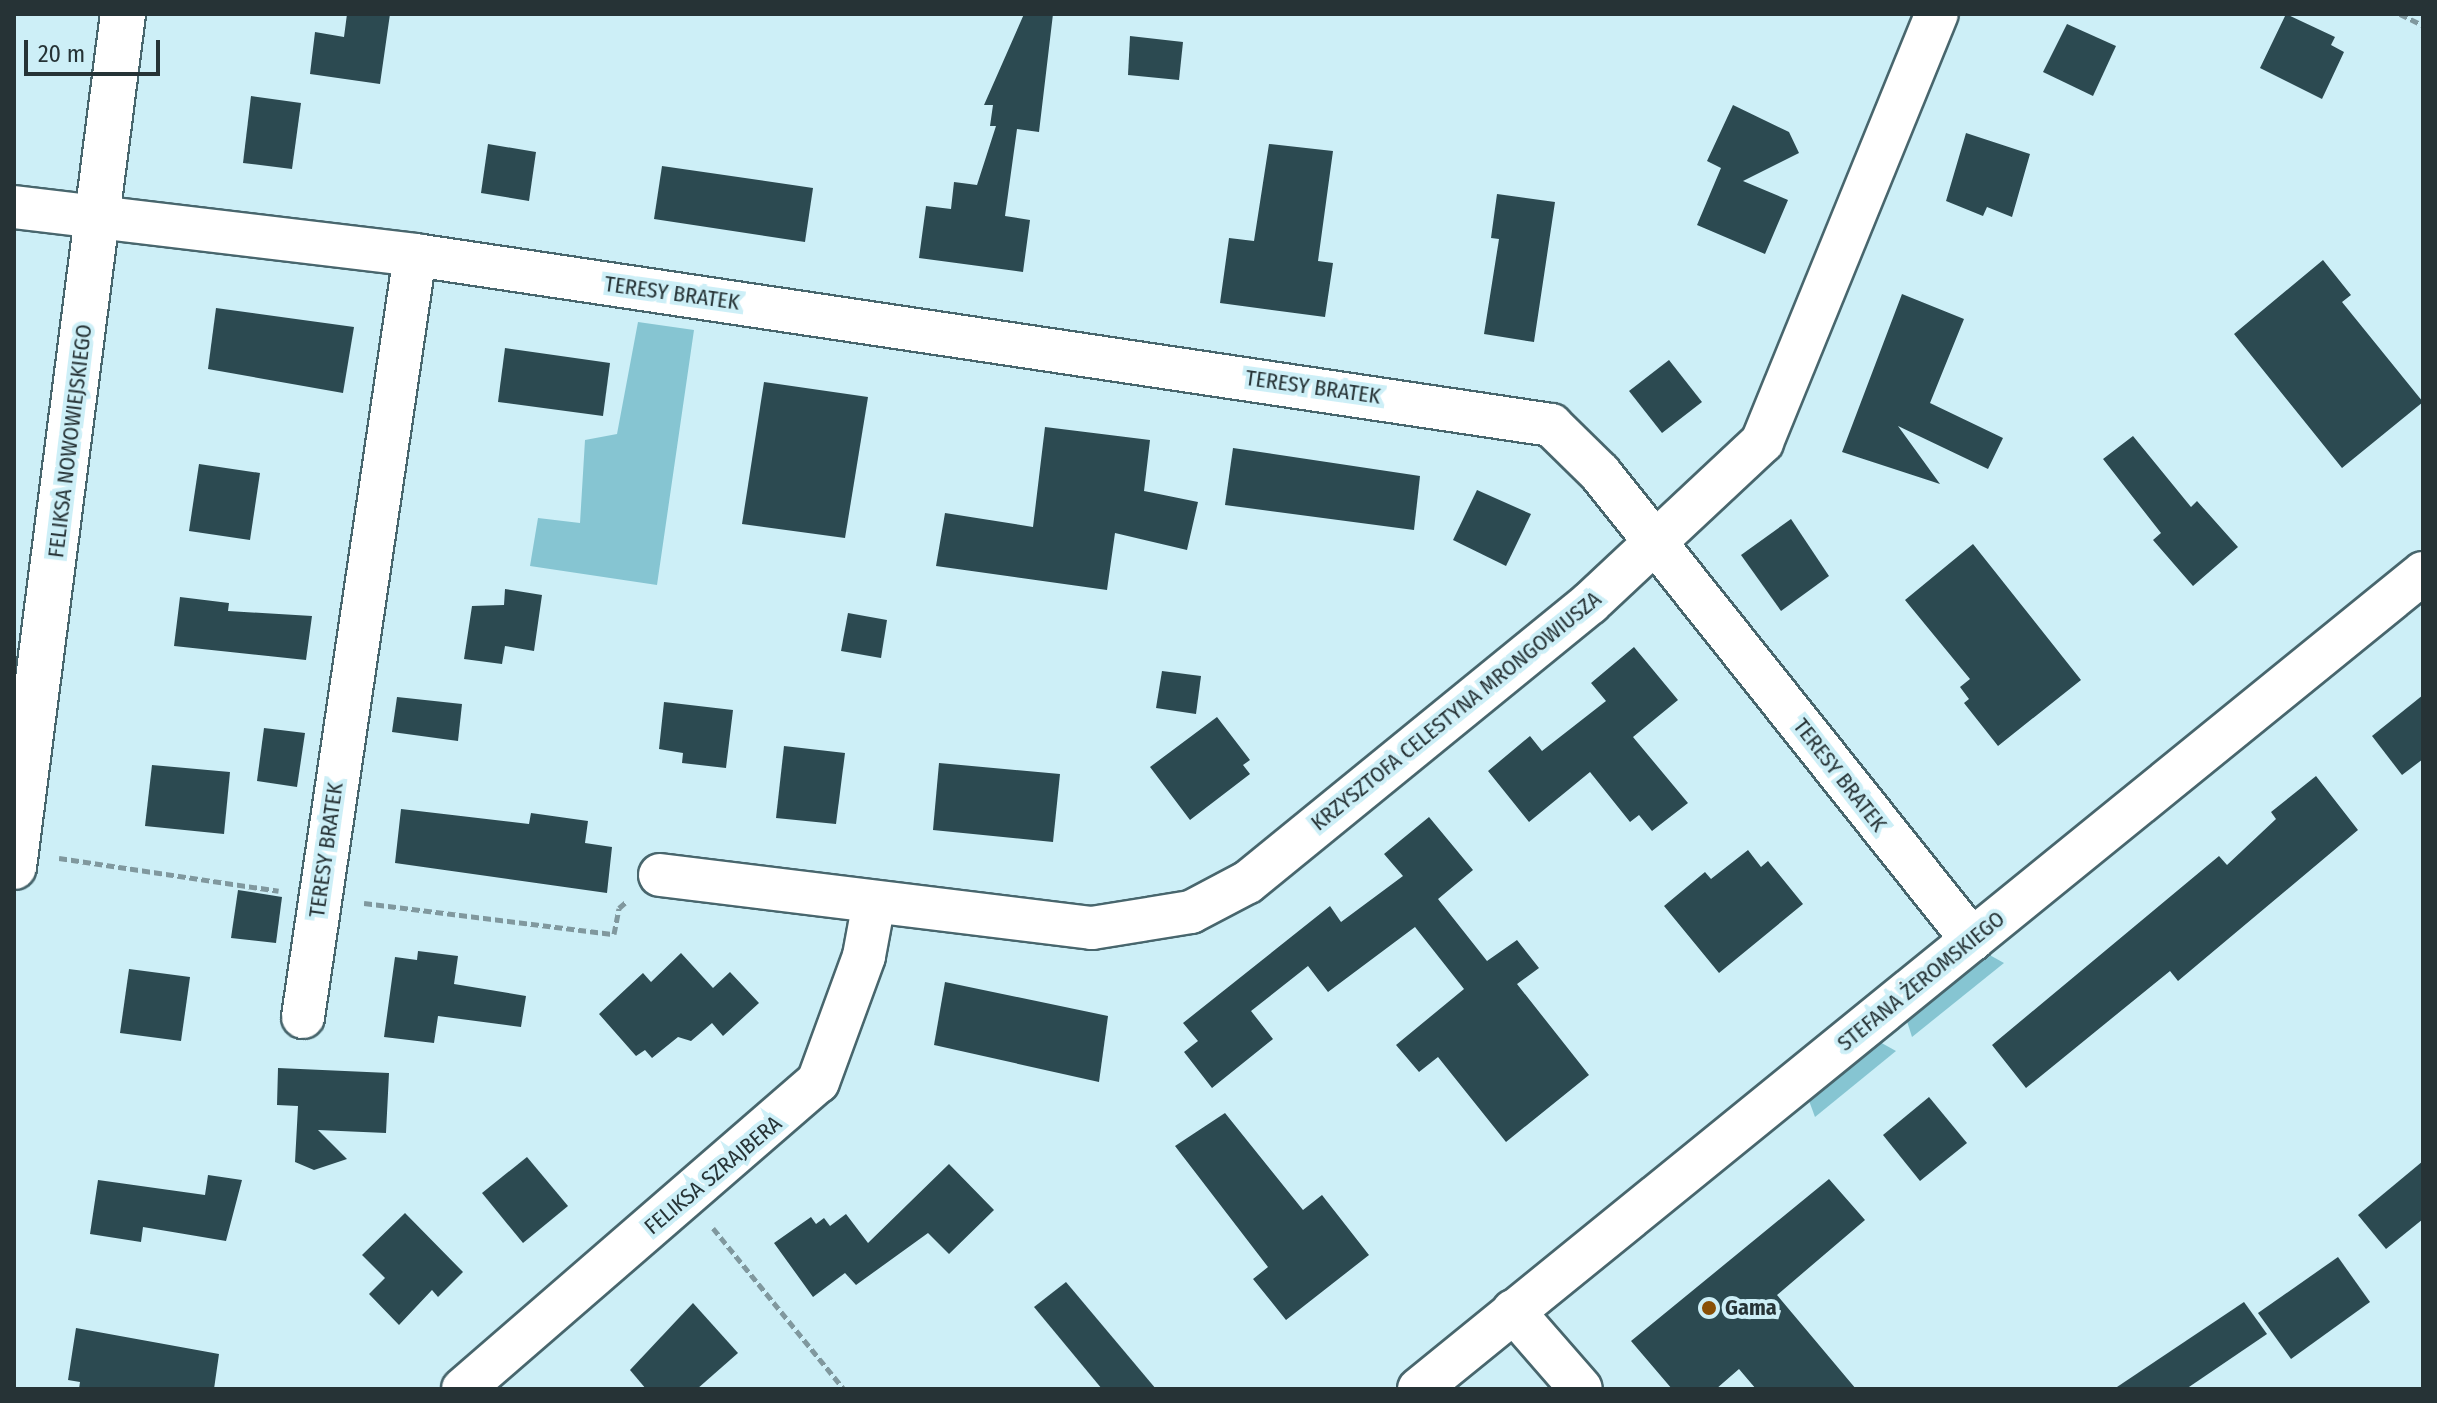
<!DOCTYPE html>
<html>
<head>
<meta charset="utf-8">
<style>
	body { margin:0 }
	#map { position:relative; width:2437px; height:1403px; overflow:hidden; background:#cdeff7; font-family:"Fira Sans Condensed",sans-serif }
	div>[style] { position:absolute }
	.green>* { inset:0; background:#86c5d2 }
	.building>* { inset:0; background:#2c4a51 }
	.path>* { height:5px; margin-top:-2.5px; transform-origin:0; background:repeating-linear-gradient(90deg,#80989e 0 8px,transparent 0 12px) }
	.roads { filter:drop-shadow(2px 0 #48666d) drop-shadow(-2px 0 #48666d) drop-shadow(0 2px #48666d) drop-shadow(0 -2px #48666d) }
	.street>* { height:42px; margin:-21px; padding:0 21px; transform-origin:21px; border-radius:21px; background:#fff }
	.secondary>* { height:44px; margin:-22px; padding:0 22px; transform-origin:22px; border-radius:22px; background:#fff }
	.dots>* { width:22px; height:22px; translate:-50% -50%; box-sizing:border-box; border:4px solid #cdeff7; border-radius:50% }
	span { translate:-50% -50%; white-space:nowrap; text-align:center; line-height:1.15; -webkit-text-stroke:8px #cdeff7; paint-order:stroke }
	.street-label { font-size:22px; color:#263336 }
	.poi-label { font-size:22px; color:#263336; font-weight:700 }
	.left { translate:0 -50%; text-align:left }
	.frame { position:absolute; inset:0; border:16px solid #263336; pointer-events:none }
	.scale { position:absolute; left:24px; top:40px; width:136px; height:36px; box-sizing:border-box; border:4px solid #263336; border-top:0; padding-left:10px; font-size:24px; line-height:28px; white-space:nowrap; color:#263336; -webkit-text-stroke:6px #cdeff7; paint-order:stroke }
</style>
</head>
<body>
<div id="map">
	<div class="green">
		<div style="clip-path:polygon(638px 322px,694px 330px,657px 585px,530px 566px,538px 518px,580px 523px,585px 440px,617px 434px)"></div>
		<div style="clip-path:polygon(1986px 953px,2004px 963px,1912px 1037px,1906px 1018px)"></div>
		<div style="clip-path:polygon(1878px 1041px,1896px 1051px,1815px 1117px,1808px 1098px)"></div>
	</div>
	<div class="building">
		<div style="clip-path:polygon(347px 14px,390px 14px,380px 84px,310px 74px,315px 32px,344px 37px)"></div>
		<div style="clip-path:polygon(1024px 14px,1053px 14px,1039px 132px,1017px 129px,1005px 216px,1030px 220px,1023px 272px,919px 258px,926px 206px,951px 209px,954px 182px,977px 185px,996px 126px,990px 126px,993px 105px,984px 105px)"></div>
		<div style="clip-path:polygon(2286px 14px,2335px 37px,2331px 45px,2344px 52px,2322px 99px,2260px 68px)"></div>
		<div style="clip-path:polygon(2067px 24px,2116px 46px,2093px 96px,2043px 72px)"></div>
		<div style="clip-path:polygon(1130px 36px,1183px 42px,1179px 80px,1128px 75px)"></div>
		<div style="clip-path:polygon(251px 96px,301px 103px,292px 169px,243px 163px)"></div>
		<div style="clip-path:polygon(1733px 105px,1789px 132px,1799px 153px,1743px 181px,1788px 200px,1765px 254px,1697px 225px,1721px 168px,1707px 161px)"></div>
		<div style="clip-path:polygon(1966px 133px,2030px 154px,2012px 217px,1987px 207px,1983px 216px,1946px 201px)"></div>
		<div style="clip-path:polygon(488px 144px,536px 152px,529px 201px,481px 193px)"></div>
		<div style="clip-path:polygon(1269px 144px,1333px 151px,1318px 261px,1333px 263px,1325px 317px,1220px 303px,1229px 238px,1254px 241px)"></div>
		<div style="clip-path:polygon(662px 166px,813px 188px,805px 242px,654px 219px)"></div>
		<div style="clip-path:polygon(1497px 194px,1555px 202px,1534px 342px,1484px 334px,1499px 239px,1491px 238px)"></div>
		<div style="clip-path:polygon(2323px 260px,2351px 295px,2342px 302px,2423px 402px,2342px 468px,2234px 334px)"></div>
		<div style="clip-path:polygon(1902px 294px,1964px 319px,1930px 403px,2003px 438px,1988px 469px,1898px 426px,1940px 484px,1842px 452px)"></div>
		<div style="clip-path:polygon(216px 308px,354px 327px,343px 393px,208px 369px)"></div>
		<div style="clip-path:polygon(505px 348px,610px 363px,603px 416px,498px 402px)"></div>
		<div style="clip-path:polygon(1669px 360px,1702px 402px,1662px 433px,1629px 391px)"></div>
		<div style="clip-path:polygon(764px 382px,868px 397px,845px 538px,742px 524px)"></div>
		<div style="clip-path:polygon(1045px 427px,1150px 440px,1144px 491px,1198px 502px,1187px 550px,1115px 533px,1107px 590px,936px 566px,945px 513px,1033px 527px)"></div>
		<div style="clip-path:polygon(2133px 436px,2191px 507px,2197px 501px,2238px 547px,2193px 586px,2153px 540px,2161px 533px,2103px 459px)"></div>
		<div style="clip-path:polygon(1233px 448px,1420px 476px,1414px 530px,1225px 505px)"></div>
		<div style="clip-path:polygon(199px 464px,260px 473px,250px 540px,189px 531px)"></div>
		<div style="clip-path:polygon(1477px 490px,1531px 514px,1506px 566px,1453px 540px)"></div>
		<div style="clip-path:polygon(1791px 519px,1829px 576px,1781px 611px,1741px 555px)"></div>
		<div style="clip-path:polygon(1973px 544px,2081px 680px,1998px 746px,1964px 703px,1969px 699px,1960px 687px,1970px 679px,1905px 600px)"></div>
		<div style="clip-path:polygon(505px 589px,542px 595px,534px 651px,505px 646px,502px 664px,464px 659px,472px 606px,504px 605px)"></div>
		<div style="clip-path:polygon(180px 597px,229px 603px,228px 611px,312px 616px,306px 660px,174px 646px)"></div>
		<div style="clip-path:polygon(848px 613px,887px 620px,881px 658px,841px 651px)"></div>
		<div style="clip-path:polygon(1634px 647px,1678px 700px,1633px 737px,1688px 803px,1652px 831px,1639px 815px,1630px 822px,1590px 772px,1529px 822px,1488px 771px,1530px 736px,1542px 751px,1606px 701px,1591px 683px)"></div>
		<div style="clip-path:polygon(1162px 671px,1201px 676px,1196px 714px,1156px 708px)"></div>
		<div style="clip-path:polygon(2423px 695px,2423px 759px,2402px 775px,2372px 736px)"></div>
		<div style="clip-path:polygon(397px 697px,462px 704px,458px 741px,392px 732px)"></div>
		<div style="clip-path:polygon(664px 702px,733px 710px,726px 768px,682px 763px,683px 753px,659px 749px)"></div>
		<div style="clip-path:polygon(1217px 717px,1250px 760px,1243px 765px,1250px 774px,1190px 820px,1150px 767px)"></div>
		<div style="clip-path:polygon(264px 728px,305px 733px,297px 787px,257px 781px)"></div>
		<div style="clip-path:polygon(784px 746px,845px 753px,836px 824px,776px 818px)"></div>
		<div style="clip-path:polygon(939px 763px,1060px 774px,1053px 842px,933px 830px)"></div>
		<div style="clip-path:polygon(152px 765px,230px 772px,224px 834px,145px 826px)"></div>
		<div style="clip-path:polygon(2316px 776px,2358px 830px,2178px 981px,2170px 971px,2026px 1088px,1992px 1045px,2219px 856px,2227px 865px,2276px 819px,2271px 812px)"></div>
		<div style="clip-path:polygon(401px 809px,529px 824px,531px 813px,588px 821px,585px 843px,612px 847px,607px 893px,395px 863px)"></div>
		<div style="clip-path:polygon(1429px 817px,1473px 870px,1438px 899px,1487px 961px,1517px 940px,1539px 968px,1517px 984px,1589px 1075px,1506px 1142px,1438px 1057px,1419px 1072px,1396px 1045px,1464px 989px,1415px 927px,1328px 992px,1308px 966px,1251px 1011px,1273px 1039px,1212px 1088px,1184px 1052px,1198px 1041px,1183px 1023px,1330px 906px,1341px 922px,1403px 876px,1384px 854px)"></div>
		<div style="clip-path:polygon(1748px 850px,1761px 867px,1768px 861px,1803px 904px,1719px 973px,1664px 906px,1705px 872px,1711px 879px)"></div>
		<div style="clip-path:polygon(238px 890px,282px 897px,276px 943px,231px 938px)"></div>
		<div style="clip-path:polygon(418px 951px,458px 956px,454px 984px,526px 996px,521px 1027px,438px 1016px,434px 1043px,384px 1037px,395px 957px,417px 960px)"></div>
		<div style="clip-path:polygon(681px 953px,713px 988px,730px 972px,759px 1003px,723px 1036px,712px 1023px,691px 1041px,678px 1037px,652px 1058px,645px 1050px,636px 1056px,599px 1014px,643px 973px,651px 982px)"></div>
		<div style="clip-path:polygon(129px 969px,190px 977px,181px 1041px,120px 1033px)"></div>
		<div style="clip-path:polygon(945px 982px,1108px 1016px,1099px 1082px,934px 1045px)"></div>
		<div style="clip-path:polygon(278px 1068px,389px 1073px,386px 1133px,318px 1130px,347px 1159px,314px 1170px,295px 1162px,298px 1106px,277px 1105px)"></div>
		<div style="clip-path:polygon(1929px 1097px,1967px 1143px,1920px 1181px,1883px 1135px)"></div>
		<div style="clip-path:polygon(1225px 1113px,1303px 1210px,1322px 1195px,1369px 1255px,1286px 1320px,1253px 1279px,1268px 1267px,1175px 1146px)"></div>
		<div style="clip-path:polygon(527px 1157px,568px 1206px,523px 1243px,482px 1193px)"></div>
		<div style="clip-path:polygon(2423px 1161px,2423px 1219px,2386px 1249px,2358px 1215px)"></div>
		<div style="clip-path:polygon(949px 1164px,994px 1210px,949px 1254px,928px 1233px,856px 1285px,845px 1273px,813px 1297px,774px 1243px,811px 1217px,816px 1224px,824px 1218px,830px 1226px,846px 1214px,868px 1243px)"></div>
		<div style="clip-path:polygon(208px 1175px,242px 1180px,226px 1241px,143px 1227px,141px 1242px,90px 1234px,98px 1180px,205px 1195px)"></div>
		<div style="clip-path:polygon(1829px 1179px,1865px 1220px,1777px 1295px,1856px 1389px,1756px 1389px,1739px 1369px,1716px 1389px,1672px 1389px,1631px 1341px)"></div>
		<div style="clip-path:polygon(405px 1213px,463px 1272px,438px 1297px,432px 1290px,399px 1325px,369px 1294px,385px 1278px,362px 1255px)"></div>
		<div style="clip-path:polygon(2338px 1257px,2370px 1302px,2291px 1359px,2258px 1313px)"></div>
		<div style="clip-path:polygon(1066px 1282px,1156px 1389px,1102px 1389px,1034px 1307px)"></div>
		<div style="clip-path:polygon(2244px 1302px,2267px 1334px,2186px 1389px,2114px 1389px)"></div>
		<div style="clip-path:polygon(693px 1303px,738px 1353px,697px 1389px,646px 1389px,630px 1370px)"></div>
		<div style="clip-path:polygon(76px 1328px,219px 1354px,214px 1389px,79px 1389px,80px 1382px,68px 1380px)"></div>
	</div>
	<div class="path">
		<div style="left:2400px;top:14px;width:25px;rotate:26deg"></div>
		<div style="left:59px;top:858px;width:222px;rotate:8.5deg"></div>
		<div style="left:364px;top:903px;width:252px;rotate:7.1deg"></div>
		<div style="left:614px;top:934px;width:26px;rotate:-79deg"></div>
		<div style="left:619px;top:908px;width:11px;rotate:-41deg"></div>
		<div style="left:713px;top:1228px;width:208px;rotate:50.9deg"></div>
	</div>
	<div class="roads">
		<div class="street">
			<div style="left:14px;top:207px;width:404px;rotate:6.8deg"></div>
			<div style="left:415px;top:255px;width:1149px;rotate:8.51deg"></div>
			<div style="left:1551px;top:425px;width:69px;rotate:44.4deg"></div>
			<div style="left:1600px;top:473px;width:597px;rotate:51.46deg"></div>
			<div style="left:660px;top:875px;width:435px;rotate:7deg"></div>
			<div style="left:1092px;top:928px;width:100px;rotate:-9.2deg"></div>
			<div style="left:1191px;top:912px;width:64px;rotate:-27.8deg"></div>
			<div style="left:1248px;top:882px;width:441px;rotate:-39.2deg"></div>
			<div style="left:1590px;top:603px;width:236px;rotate:-43.1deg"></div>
			<div style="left:1762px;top:442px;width:462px;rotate:-67.8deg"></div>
			<div style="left:303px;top:1017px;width:770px;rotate:-81.64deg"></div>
			<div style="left:1513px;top:1311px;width:103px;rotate:48.9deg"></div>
			<div style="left:463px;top:1389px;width:469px;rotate:-40.9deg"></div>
			<div style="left:818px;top:1082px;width:134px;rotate:-69.9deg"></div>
			<div style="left:864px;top:956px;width:55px;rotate:-79.5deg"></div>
			<div style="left:1419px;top:1389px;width:1294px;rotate:-39.1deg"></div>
		</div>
		<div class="secondary">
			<div style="left:14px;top:867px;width:860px;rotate:-82.72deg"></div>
		</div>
	</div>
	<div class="dots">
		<div style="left:1709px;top:1308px;background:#895007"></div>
	</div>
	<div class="street-label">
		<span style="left:672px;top:293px;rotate:8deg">TERESY BRATEK</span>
		<span style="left:1313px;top:387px;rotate:8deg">TERESY BRATEK</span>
		<span style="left:70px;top:441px;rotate:-83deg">FELIKSA NOWOWIEJSKIEGO</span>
		<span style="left:1456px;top:711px;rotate:-39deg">KRZYSZTOFA CELESTYNA MRONGOWIUSZA</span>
		<span style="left:1840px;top:775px;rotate:52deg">TERESY BRATEK</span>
		<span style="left:326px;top:850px;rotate:-82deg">TERESY BRATEK</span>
		<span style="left:1921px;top:981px;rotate:-39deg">STEFANA ŻEROMSKIEGO</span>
		<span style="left:713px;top:1175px;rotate:-40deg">FELIKSA SZRAJBERA</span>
	</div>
	<div class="poi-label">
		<span class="left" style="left:1725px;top:1308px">Gama</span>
	</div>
	<div class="frame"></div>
	<div class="scale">20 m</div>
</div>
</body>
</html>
